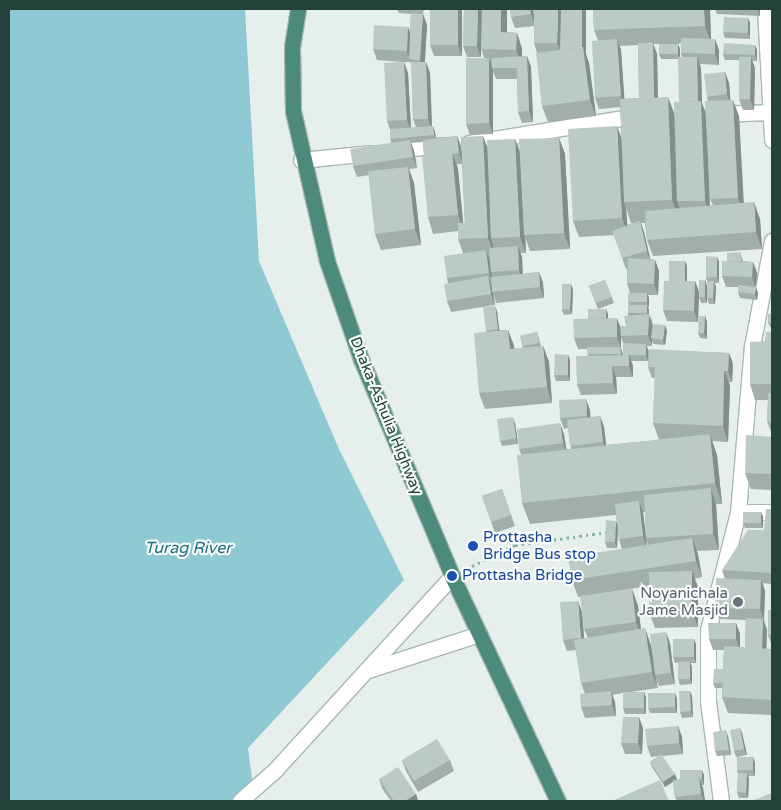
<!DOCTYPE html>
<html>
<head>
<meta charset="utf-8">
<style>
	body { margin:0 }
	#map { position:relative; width:781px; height:810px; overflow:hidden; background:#e6efeb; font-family:"Varela Round",sans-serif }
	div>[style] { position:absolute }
	.water>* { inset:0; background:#8ec9d4 }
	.path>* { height:3px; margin-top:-1.5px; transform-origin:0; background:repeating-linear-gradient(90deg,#86b3a5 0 2.5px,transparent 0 6.5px) }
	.roads { filter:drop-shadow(1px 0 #a8b8b2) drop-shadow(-1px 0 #a8b8b2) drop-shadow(0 1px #a8b8b2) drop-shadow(0 -1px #a8b8b2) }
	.minor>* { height:15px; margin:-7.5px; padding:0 7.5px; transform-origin:7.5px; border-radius:7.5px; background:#fff }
	.tertiary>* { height:15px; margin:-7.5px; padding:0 7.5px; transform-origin:7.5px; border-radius:7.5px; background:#fff }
	.trunk>* { height:15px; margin:-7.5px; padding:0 7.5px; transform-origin:7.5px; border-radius:7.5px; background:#4c8a7c }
	.wall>* { inset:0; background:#a1aea9 }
	.shaded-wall>* { inset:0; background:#838d89 }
	.building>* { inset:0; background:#bbcac4 }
	.dots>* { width:14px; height:14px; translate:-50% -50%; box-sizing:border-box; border:2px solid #f7fbf9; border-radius:50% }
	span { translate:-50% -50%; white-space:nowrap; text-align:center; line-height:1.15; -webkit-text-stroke:4.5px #f7fbf9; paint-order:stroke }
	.street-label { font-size:15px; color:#24423a }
	.transit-label { font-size:15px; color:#164399 }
	.left { translate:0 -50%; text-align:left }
	.worship-label { font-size:15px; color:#5b616d }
	.right { translate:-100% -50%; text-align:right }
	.water-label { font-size:16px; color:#1c6f80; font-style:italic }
	.frame { position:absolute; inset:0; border:10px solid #24423a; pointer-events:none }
</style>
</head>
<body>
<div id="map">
	<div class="water">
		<div style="clip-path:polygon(9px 9px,245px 9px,259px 261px,338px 447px,404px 580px,248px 748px,255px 801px,9px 801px)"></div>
	</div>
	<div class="path">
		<div style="left:466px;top:569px;width:55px;rotate:-26.1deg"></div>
		<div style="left:515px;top:545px;width:94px;rotate:-8deg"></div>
	</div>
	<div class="roads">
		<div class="minor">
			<div style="left:765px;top:9px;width:131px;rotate:86.9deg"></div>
			<div style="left:719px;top:114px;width:53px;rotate:-2.2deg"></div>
			<div style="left:469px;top:143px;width:174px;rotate:-9.2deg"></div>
			<div style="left:394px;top:150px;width:49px;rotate:-5.8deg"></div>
			<div style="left:301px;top:160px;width:70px;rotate:-5.7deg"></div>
			<div style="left:738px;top:512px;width:34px"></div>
			<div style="left:721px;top:801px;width:101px;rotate:-97.4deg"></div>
			<div style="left:708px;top:701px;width:71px;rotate:-90deg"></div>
			<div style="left:708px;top:630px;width:122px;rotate:-75.7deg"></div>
			<div style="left:738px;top:512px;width:167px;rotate:-85.2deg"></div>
			<div style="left:752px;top:346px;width:107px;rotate:-79.2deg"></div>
		</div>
		<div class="tertiary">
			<div style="left:368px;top:670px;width:117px;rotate:-18deg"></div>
			<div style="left:240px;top:801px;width:47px;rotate:-41.5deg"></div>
			<div style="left:275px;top:770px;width:263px;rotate:-47.6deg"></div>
		</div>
		<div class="trunk">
			<div style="left:298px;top:9px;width:38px;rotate:99deg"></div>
			<div style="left:292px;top:47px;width:64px;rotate:89.1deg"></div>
			<div style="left:293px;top:111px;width:154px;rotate:77.2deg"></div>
			<div style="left:327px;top:261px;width:104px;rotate:70.9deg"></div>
			<div style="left:361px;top:359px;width:235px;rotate:67.2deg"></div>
			<div style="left:452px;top:576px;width:249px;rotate:64.8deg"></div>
		</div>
	</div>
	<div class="wall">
		<div style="clip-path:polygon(evenodd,397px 9px,424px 9px,423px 14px,427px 25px,425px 62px,426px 62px,430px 73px,432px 126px,433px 126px,435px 132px,436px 139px,457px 136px,461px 147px,462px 153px,483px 136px,487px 146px,515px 139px,520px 151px,559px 138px,565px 154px,570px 249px,530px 251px,525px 237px,526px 253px,520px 253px,522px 257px,523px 274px,539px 272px,543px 283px,544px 298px,496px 303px,493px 293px,495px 305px,451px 312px,447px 301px,448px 283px,447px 278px,463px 253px,458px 239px,458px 231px,433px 234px,428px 217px,423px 142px,411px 143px,414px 151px,417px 168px,409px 169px,414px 183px,421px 245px,381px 250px,375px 234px,369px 175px,357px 177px,353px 166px,392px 143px,390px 139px,390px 129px,387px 121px,403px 62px,377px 60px,373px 49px,408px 27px,410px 32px,411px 14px,399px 13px,397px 9px,404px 62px,410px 62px,412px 66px,413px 119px,416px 127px,411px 128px,408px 73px,404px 62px,397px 9px,457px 164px,462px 164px,465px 223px,463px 223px,458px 169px,457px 164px)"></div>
		<div style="clip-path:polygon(462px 9px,462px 56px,434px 56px,430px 45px)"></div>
		<div style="clip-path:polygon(464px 9px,507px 9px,507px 32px,517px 33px,522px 49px,522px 56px,527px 56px,531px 67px,533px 122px,522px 123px,518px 112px,517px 79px,496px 79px,493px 71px,493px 134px,470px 135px,466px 124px,484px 58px,481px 47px,481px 57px,467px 57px,463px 46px)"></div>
		<div style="clip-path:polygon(510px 9px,533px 9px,534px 15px,586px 54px,589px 63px,596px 116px,548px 122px,542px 106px,537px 53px,534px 43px,534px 26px,515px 28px,511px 17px)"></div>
		<div style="clip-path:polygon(evenodd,593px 9px,710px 9px,711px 39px,719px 50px,719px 65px,700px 64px,701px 68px,702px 103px,705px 111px,708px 101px,707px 97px,725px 72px,729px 83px,730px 100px,739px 116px,744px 203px,760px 219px,762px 249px,653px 256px,647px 240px,645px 223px,641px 223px,644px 232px,650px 259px,655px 260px,659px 271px,658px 295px,648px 295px,649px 298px,649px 307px,648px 307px,649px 310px,649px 314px,652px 320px,653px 327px,665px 325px,667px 331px,665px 345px,653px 344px,652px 340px,652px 346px,647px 346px,648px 350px,729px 353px,733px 364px,732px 382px,729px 382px,730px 386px,728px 442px,712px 441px,717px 455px,722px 504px,716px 504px,719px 550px,697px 551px,702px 577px,694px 579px,698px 587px,698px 627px,655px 628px,649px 612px,649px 586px,578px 597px,572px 580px,622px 549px,619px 539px,618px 529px,617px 548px,607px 548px,605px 542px,617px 524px,616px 515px,530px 524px,522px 503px,521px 454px,519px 449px,564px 434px,566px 449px,571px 449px,568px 428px,564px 429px,560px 418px,590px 410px,590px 418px,600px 416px,604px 427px,606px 445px,659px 440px,653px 423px,655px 378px,652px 378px,648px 367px,648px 361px,631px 361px,633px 366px,633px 377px,616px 377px,617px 394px,581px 395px,577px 384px,588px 356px,587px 349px,578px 349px,574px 338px,588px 319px,598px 309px,589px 286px,605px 280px,614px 303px,598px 309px,606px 309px,608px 314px,608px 318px,620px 326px,627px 326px,625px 321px,628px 315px,628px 313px,629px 305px,628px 302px,630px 293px,627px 283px,627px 268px,626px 269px,614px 235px,579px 237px,573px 221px,622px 140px,620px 107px,599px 109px,595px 98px,598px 40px,594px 30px,593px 9px,681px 43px,681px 53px,682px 57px,680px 57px,680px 49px,678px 44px,677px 44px,681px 43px,593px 9px,653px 44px,659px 44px,659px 54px,661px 59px,679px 59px,680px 102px,675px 115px,658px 97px,657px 54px,653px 44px,593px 9px,638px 45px,639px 98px,624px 99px,621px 50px,620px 46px,638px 45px,593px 9px,709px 182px,710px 199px,713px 205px,710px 206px,709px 182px,593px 9px,626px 208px,631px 223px,634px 223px,627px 225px,626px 208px,593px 9px,621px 337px,623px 343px,623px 355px,621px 348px,621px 337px,593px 9px,643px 512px,645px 512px,646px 538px,648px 545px,647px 545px,643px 512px)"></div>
		<div style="clip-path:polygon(715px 9px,760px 9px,760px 16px,717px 14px)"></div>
		<div style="clip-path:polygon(750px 23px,750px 39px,725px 38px,723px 32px)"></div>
		<div style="clip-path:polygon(755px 45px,757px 50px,757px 61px,752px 61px,755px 68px,754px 110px,743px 110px,739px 99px,739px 60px,725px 60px,723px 54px)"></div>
		<div style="clip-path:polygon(740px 252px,743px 261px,753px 262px,757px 273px,756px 287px,758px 293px,757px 300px,740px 298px,738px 292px,738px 287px,726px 287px,722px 276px,727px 261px)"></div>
		<div style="clip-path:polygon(685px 261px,687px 266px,687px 281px,695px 281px,699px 292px,698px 322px,667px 321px,663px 310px,669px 281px)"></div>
		<div style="clip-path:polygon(719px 262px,719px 283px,714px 283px,716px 287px,715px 304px,709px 304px,707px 298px,708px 284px,706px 278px)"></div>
		<div style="clip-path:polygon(705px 280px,707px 286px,707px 303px,701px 303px,699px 297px)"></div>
		<div style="clip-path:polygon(573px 289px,572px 314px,564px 315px,562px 310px)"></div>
		<div style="clip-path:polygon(497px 311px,499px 330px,508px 330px,514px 346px,515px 349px,523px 348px,520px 336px,537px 332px,541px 346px,543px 346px,549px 362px,552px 403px,485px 409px,479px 393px,486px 332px)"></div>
		<div style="clip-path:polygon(772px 314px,772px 327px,770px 327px,768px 322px)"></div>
		<div style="clip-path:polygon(705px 316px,707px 322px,707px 339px,700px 338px,698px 333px)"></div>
		<div style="clip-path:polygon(772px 332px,772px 432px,771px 432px,767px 421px,768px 400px,755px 400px,750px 384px,765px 341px)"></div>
		<div style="clip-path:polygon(568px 355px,570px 360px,570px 381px,556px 381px,554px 375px)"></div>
		<div style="clip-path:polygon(515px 423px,518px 444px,502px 446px,500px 441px)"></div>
		<div style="clip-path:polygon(772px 437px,772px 490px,751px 489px,745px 473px)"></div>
		<div style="clip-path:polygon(502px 489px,515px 526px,495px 533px,482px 496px)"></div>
		<div style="clip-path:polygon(772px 509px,772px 584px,763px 583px,765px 591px,764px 620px,767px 630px,766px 649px,772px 649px,772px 715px,728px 713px,722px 697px,722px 688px,715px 688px,713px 683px,723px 669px,724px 650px,713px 650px,709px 639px,736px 623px,740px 634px,740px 647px,745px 648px,746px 620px,719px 619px,715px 608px,725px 579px,722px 570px,764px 530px)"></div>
		<div style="clip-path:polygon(761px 512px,763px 517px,763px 528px,745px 528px,743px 523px)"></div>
		<div style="clip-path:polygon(632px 589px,638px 606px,641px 629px,651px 645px,652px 654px,670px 643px,675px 684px,659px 686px,656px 679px,658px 688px,630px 692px,644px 692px,646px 698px,646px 714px,625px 714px,623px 708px,623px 693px,612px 695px,615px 702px,616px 716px,585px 718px,581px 707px,585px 694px,581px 683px,576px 650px,567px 651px,563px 640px,582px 612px,584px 638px,588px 638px,584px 629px)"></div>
		<div style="clip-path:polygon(772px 610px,772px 646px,768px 635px)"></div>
		<div style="clip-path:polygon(694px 639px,696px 644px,696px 663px,690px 663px,692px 667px,692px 684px,680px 685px,678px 679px,678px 663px,675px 663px,673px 657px)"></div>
		<div style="clip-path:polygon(690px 691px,692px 696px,693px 717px,682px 718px,680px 712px)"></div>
		<div style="clip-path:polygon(675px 693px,677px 699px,677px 713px,650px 713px,648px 708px)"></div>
		<div style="clip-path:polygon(678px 726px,682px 737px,683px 754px,662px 756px,677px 779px,676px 780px,704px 775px,704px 785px,702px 785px,703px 788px,705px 801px,677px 801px,675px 797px,673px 782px,665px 787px,652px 767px,650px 762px,658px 756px,651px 757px,647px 746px)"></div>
		<div style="clip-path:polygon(643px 728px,642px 754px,625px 754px,621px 743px)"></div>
		<div style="clip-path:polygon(740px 728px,742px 733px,747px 755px,736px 757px,734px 751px)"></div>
		<div style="clip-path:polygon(728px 736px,731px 755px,717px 756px,715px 751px)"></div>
		<div style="clip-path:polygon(402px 760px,450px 760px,454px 771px,418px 792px,406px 771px)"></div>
		<div style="clip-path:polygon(755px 762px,755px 776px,748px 776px,749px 779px,748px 798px,739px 798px,737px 792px,738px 774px,737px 770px)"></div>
		<div style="clip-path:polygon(379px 779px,416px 794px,418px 801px,391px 801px,383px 790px)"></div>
	</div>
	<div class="shaded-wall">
		<div style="clip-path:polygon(458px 9px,462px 9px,462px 56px,458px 45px)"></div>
		<div style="clip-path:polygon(478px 9px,482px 9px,481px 57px,477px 46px)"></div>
		<div style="clip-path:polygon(501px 9px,507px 9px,507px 48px,501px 32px)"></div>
		<div style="clip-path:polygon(530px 9px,533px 9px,535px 25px,531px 14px)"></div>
		<div style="clip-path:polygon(558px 9px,562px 9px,562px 54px,557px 43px)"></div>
		<div style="clip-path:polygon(582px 9px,586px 9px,586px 54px,589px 63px,596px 116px,590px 100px,582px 50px)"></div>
		<div style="clip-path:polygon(704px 9px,710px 9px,711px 42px,705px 26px)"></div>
		<div style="clip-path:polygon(758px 9px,760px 9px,760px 16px,758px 10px)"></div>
		<div style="clip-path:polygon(423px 14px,427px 25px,424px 71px,420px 60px)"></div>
		<div style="clip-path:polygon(748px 18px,750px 23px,750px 39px,748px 33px)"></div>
		<div style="clip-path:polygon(408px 27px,412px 38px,410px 59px,407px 51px)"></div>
		<div style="clip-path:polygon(517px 33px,522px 49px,522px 66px,516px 50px)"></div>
		<div style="clip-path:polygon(617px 39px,621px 50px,625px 107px,621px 96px)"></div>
		<div style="clip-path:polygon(715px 39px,719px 50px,719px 65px,715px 54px)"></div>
		<div style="clip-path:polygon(653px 43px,657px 54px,658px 111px,654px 100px)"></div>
		<div style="clip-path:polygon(678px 44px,680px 49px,680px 59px,678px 54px)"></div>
		<div style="clip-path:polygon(755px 45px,757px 50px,757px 61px,755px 55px)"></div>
		<div style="clip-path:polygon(527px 56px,531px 67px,533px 122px,529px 111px)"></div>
		<div style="clip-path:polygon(697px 57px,701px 68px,702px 103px,707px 117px,710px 217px,705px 201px,698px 101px)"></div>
		<div style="clip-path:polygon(751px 57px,755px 68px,754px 110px,750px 99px)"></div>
		<div style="clip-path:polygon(489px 58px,493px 71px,493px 134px,489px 123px)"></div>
		<div style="clip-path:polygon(404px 62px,408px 73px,411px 131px,407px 120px)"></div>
		<div style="clip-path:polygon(426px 62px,430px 73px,432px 130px,428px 119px)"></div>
		<div style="clip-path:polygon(725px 72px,729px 83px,731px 106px,727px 94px)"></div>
		<div style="clip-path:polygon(668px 97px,676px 118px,677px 201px,679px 206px,680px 221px,672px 200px)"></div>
		<div style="clip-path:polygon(733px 100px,739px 116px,744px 214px,738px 198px)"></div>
		<div style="clip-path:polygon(433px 126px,435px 132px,436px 141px,434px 135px)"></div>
		<div style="clip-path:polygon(617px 126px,623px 142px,624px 202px,626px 208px,628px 234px,622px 218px)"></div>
		<div style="clip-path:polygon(457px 136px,461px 147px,463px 164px,459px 153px)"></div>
		<div style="clip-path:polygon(483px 136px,489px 152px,491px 238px,493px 245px,494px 254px,488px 238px)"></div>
		<div style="clip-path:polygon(559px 138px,565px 154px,570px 249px,564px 233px)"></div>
		<div style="clip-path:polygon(515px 139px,521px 155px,526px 253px,520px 237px)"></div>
		<div style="clip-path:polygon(410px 140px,414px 151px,417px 168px,413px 157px)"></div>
		<div style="clip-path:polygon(452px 153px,458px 169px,464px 231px,458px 215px)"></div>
		<div style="clip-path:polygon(408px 167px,414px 183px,421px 245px,415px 229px)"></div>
		<div style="clip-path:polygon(754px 202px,760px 219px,762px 249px,756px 232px)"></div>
		<div style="clip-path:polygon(640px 221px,644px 232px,651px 262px,647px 251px)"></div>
		<div style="clip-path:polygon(518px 246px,522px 257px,523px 281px,519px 270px)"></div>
		<div style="clip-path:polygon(486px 250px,490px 261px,491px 272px,492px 276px,493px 284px,489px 273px)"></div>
		<div style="clip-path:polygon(717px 257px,719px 262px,719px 283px,717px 277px)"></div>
		<div style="clip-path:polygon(655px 260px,659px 271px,658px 295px,654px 284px)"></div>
		<div style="clip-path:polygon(685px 261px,687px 266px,687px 286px,685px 281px)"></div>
		<div style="clip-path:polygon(753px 262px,757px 273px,756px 287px,758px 293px,757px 300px,755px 294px,756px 288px,752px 277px)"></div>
		<div style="clip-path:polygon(539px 272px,543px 283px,544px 298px,540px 287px)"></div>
		<div style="clip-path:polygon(488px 276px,492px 287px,495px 305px,491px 294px)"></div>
		<div style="clip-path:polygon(705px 280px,707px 286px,707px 303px,705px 297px)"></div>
		<div style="clip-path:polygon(695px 281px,699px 292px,698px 322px,694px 311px)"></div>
		<div style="clip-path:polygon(714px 281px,716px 287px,715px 304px,713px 298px)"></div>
		<div style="clip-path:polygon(571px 284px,573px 289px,572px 314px,570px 309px)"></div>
		<div style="clip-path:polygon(647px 293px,649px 298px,649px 307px,647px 302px)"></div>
		<div style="clip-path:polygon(647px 305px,649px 310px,649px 316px,653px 327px,651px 338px,652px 340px,652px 346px,648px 335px,649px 318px,647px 313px)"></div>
		<div style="clip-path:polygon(495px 306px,497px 311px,500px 335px,498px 329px)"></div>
		<div style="clip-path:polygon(606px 309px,608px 314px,608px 324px,606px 319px)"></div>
		<div style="clip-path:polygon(705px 316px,707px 322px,707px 339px,704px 333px)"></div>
		<div style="clip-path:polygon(617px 318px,621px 329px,621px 348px,617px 337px)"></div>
		<div style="clip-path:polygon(665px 325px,667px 331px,665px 345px,663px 340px)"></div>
		<div style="clip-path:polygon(508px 330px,514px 346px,516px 365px,510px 349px)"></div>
		<div style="clip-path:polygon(646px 344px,648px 350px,648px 361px,646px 355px)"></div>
		<div style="clip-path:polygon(543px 346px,549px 362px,552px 403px,547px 387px)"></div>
		<div style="clip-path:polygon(620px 347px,622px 352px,623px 360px,621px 354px)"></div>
		<div style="clip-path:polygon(729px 353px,733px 364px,732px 382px,728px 371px)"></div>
		<div style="clip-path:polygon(568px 355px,570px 360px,570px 381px,568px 375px)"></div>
		<div style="clip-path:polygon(629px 355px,633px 366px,633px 377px,629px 366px)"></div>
		<div style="clip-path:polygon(612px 366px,616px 377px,617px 394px,613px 383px)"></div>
		<div style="clip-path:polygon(724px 370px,730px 386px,728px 442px,723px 426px)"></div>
		<div style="clip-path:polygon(586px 399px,590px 410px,591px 427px,587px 416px)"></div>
		<div style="clip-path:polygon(600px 416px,604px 427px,607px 453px,603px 442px)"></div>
		<div style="clip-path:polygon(513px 417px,515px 423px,518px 444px,516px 438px)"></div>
		<div style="clip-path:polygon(560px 423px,564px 434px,567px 454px,563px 443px)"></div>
		<div style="clip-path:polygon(710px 434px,717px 455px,722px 504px,715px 483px)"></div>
		<div style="clip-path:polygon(711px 488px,716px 504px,719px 550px,713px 534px)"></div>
		<div style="clip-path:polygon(639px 501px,643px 512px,647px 547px,643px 536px)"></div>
		<div style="clip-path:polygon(761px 512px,763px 517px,763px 528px,761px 523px)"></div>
		<div style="clip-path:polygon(616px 521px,618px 526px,617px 548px,615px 542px)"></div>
		<div style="clip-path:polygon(692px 538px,698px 554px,702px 577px,696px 561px)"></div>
		<div style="clip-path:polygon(772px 548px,772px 577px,771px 573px)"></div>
		<div style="clip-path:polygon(692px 571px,698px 587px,698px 627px,692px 611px)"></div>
		<div style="clip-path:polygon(761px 580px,765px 591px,764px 620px,760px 609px)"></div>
		<div style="clip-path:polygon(632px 589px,638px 606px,642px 638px,636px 622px)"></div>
		<div style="clip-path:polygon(578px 601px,582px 612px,585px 649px,581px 638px)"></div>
		<div style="clip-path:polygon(763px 619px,767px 630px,766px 660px,762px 649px)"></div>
		<div style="clip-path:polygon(736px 623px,740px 634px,740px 650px,736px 639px)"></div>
		<div style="clip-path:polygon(645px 628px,651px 645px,656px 674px,655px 675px,658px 688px,652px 672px)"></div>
		<div style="clip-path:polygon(666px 632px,670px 643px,675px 684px,671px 673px)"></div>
		<div style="clip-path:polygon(694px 639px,696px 644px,696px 663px,694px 657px)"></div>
		<div style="clip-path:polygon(690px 661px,692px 667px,692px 684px,690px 679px)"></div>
		<div style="clip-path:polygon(611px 691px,615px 702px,616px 716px,612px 705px)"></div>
		<div style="clip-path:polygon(690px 691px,692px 696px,693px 717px,691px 711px)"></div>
		<div style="clip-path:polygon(644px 692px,646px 698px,646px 714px,644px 708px)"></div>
		<div style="clip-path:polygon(675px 693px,677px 699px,677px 713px,675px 707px)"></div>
		<div style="clip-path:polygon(639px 717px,643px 728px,642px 754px,638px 743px)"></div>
		<div style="clip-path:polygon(678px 726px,682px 737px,683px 754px,679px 743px)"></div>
		<div style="clip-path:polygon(740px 728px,742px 733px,747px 755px,744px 749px)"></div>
		<div style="clip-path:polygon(726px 730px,728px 736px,731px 755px,729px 750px)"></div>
		<div style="clip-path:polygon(753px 757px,755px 762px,755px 776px,753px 770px)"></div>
		<div style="clip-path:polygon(702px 770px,704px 775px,704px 785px,702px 779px)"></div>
		<div style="clip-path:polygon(747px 773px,749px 779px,748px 798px,746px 793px)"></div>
		<div style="clip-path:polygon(675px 774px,677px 779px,665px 787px,663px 782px)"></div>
		<div style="clip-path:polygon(699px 777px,703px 788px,705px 801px,704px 801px,701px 794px)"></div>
		<div style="clip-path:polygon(416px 794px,418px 801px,405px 801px)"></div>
	</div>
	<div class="building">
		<div style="clip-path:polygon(430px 9px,458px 9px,458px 45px,430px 45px)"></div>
		<div style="clip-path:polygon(464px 9px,478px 9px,477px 46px,463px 46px)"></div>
		<div style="clip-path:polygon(482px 9px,501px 9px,501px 32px,517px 33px,516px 50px,481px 49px)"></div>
		<div style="clip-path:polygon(510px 9px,530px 9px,531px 14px,511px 17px)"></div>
		<div style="clip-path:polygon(534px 9px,558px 9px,557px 43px,534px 43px)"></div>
		<div style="clip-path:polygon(561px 9px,582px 9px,582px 47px,560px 50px)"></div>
		<div style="clip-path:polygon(593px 9px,704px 9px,705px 26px,594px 30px)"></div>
		<div style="clip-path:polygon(719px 9px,758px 9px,758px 10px)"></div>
		<div style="clip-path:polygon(411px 13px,423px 14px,420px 60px,409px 59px)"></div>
		<div style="clip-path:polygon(724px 17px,748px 18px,748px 33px,723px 32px)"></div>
		<div style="clip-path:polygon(374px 25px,408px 27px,407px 51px,373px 49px)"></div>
		<div style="clip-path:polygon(681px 38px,715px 39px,715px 54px,681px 53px)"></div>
		<div style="clip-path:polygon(617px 39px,621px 96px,595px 98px,592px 41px)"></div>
		<div style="clip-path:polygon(638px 43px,653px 43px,654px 98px,639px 98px)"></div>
		<div style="clip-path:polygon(724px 43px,755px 45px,755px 55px,723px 54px)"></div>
		<div style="clip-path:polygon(659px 44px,678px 44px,678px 54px,659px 54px)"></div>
		<div style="clip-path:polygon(583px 47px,590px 100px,542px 106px,536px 53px)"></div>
		<div style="clip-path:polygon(527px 56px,529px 111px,518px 112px,517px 68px,492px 68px,492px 58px)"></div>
		<div style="clip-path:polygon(678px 57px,697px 57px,698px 101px,679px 102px)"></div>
		<div style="clip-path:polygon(739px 57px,751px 57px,750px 99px,739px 99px)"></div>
		<div style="clip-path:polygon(466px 58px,489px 58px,489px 123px,466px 124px)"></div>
		<div style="clip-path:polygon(404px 62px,407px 120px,387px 121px,384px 63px)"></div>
		<div style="clip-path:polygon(411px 62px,426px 62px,428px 119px,413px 119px)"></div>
		<div style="clip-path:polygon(725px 72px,727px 94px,707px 97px,704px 74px)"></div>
		<div style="clip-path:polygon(668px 97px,672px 200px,624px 202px,620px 99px)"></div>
		<div style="clip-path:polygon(733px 100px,738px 198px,710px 199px,705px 101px)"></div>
		<div style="clip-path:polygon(701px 101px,705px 201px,677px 201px,674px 102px)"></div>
		<div style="clip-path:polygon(433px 126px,434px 135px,390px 139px,390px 129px)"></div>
		<div style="clip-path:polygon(617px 126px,622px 218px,573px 221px,568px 129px)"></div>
		<div style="clip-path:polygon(457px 136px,459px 153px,424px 156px,423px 140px)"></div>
		<div style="clip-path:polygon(483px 136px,488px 238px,458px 239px,458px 223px,465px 223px,461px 137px)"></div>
		<div style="clip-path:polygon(559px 138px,564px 233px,524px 235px,519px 139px)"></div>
		<div style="clip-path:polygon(515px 139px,520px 237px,491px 238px,487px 140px)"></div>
		<div style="clip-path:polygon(410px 140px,413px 157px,353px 166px,350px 149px)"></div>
		<div style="clip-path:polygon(452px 153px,458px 215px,428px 217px,422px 156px)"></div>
		<div style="clip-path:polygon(408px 167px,415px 229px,375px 234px,368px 171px)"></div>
		<div style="clip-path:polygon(754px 202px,756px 232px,647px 240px,645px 211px)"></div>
		<div style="clip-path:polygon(640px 221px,647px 251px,622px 258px,612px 231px)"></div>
		<div style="clip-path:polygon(518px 246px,519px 270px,491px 272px,489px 248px)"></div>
		<div style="clip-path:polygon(486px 250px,489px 273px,447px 278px,444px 256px)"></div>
		<div style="clip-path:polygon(740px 252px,741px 261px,727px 261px,727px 253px)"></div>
		<div style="clip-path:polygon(706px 256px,717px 257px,717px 277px,706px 278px)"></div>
		<div style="clip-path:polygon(628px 258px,655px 260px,654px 284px,627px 283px)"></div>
		<div style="clip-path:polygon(669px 261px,685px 261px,685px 281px,669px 281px)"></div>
		<div style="clip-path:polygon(722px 261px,753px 262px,752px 277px,722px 276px)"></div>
		<div style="clip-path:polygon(539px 272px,540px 287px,492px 292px,491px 277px)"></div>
		<div style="clip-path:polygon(488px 276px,491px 294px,447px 301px,444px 284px)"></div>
		<div style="clip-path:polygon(605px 280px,612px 297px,596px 303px,589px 286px)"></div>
		<div style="clip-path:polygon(699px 280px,705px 280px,705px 297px,699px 297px)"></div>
		<div style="clip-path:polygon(664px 281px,695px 281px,694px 311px,663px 310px)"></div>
		<div style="clip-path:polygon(708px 281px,714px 281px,713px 298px,707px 298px)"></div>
		<div style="clip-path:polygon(562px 284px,571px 284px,570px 309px,562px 310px)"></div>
		<div style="clip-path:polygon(738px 285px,756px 287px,755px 294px,738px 292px)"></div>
		<div style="clip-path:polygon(628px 293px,647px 293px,647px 302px,628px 302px)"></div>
		<div style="clip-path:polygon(628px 305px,647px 305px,647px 313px,628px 313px)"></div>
		<div style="clip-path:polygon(495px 306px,498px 329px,486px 331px,483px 307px)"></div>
		<div style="clip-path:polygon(588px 309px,606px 309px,606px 318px,588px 319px)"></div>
		<div style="clip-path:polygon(650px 314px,651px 320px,649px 316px,627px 318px,627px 321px,625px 321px,624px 316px)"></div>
		<div style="clip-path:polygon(768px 314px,772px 314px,772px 322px,768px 322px)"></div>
		<div style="clip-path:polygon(649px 316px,648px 335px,621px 336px,620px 326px,627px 326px,627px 318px)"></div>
		<div style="clip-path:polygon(699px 316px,705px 316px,704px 333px,698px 333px)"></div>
		<div style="clip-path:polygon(617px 318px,617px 337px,574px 338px,573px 319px)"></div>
		<div style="clip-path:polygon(653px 324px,665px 325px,663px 340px,651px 338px)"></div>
		<div style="clip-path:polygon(508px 330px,510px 349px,543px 346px,547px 387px,479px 393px,474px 333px)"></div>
		<div style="clip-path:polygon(537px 332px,539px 343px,523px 346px,520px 336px)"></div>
		<div style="clip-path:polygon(766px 332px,772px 332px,772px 341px,765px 341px)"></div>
		<div style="clip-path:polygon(772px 341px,772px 384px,750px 384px,750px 342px)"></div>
		<div style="clip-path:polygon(623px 343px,646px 344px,646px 355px,623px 355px)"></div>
		<div style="clip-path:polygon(587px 347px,620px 347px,621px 354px,587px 354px)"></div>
		<div style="clip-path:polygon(649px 349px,729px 353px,728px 371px,724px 371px,724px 370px,648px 367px)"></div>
		<div style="clip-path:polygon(555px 354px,568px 355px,568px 375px,554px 375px)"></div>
		<div style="clip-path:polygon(629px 355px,629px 366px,612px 366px,613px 383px,577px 384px,576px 356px)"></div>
		<div style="clip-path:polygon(655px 367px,724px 370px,723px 426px,653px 423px)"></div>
		<div style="clip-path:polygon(768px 393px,772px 393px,772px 422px,767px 421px)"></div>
		<div style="clip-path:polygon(586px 399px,587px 416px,560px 418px,559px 400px)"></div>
		<div style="clip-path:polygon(600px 416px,603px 442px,570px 446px,567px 420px)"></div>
		<div style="clip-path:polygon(513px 417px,516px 438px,500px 441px,497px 419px)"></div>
		<div style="clip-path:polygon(560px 423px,563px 443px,519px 449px,517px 429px)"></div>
		<div style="clip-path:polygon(710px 434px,715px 483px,522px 503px,517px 455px)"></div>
		<div style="clip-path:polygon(746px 435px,772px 437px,772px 474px,745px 473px)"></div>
		<div style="clip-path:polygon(711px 488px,713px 534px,646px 538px,644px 495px)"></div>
		<div style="clip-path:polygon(502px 489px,511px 515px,491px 522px,482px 496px)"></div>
		<div style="clip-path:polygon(639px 501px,643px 536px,619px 539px,615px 504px)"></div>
		<div style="clip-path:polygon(766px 509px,772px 509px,772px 530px,764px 530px)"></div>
		<div style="clip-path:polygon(743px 512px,761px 512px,761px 523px,743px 523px)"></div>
		<div style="clip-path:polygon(606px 520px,616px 521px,615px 542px,605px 542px)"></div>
		<div style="clip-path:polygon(748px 530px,772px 530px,771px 573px,722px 570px)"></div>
		<div style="clip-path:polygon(692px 538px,696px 561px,572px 580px,568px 557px)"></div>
		<div style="clip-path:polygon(692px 571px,692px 611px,649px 612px,649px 572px)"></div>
		<div style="clip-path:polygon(716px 578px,761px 580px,760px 609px,715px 608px)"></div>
		<div style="clip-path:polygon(632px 589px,636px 622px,584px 629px,580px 596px)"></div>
		<div style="clip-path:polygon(578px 601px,581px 638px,563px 640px,560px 602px)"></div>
		<div style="clip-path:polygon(768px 610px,772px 610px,772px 635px,768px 635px)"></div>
		<div style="clip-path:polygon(746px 618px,763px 619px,762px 649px,745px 648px)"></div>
		<div style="clip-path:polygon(708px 623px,736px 623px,736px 639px,709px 639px)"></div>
		<div style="clip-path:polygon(645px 628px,652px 672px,581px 683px,574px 640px)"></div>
		<div style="clip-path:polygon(666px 632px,671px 673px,655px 675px,650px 634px)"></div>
		<div style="clip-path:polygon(673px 639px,694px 639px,694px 657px,673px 657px)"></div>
		<div style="clip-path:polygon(724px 646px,772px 649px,772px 700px,722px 697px)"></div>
		<div style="clip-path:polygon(690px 661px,690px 679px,678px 679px,678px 662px)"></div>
		<div style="clip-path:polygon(714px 669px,723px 669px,723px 683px,713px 683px)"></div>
		<div style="clip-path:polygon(611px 691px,612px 705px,581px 707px,580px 694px)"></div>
		<div style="clip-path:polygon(679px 691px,690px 691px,691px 711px,680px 712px)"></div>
		<div style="clip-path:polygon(623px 692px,644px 692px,644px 708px,623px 708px)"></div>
		<div style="clip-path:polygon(648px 693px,675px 693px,675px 707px,648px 708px)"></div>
		<div style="clip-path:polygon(623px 717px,639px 717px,638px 743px,621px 743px)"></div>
		<div style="clip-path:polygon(678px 726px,679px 743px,647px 746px,645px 729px)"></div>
		<div style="clip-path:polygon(740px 728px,744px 749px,734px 751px,730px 730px)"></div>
		<div style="clip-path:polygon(726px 730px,729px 750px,715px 751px,713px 732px)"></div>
		<div style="clip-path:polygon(437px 739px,450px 760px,414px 781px,402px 760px)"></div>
		<div style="clip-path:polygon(661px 754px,675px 774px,663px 782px,650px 762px)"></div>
		<div style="clip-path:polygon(737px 757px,753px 757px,753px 770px,737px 770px)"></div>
		<div style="clip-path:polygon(398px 767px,416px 794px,405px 801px,394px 801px,379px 779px)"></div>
		<div style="clip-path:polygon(680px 770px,702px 770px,702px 779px,700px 779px,699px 777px,680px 779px)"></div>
		<div style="clip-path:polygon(738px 773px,747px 773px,746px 793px,737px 792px)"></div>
		<div style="clip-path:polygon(699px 777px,701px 794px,675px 797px,673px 780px)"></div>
		<div style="clip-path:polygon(660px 780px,669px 801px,612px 801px)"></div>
		<div style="clip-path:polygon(772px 793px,772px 801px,751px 801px)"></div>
	</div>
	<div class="dots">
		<div style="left:473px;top:546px;background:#1a4fb4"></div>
		<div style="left:452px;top:576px;background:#1a4fb4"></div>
		<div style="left:738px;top:602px;background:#6b7280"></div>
	</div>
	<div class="street-label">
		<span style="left:386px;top:416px;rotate:68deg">Dhaka-Ashulia Highway</span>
	</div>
	<div class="transit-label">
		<span class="left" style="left:483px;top:546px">Prottasha<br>Bridge Bus stop</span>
		<span class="left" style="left:462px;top:576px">Prottasha Bridge</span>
	</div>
	<div class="worship-label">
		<span class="right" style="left:728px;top:602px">Noyanichala<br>Jame Masjid</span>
	</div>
	<div class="water-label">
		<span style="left:188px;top:548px">Turag River</span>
	</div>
	<div class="frame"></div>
</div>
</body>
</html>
